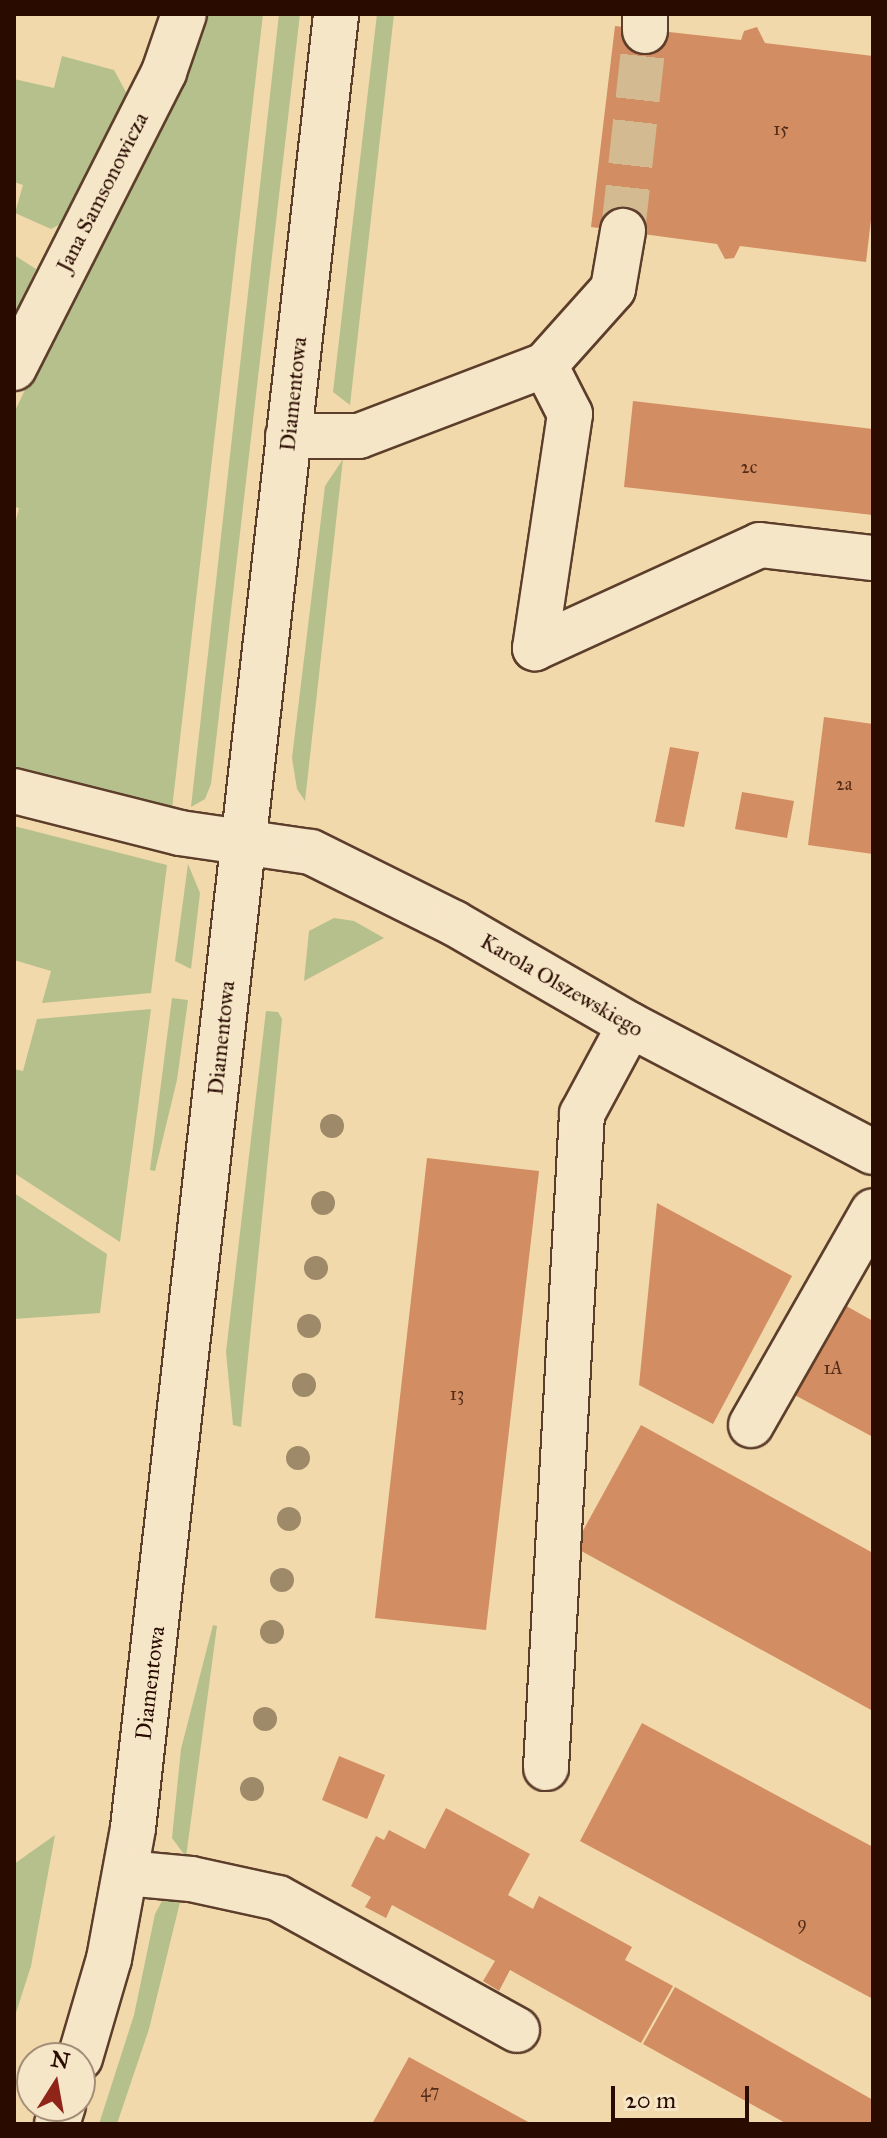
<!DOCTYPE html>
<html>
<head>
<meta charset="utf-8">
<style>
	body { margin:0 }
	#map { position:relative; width:887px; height:2138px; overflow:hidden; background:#f1d9ab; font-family:"IM FELL Great Primer",serif }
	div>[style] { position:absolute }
	.green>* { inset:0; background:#b6c08c }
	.building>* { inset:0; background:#d38d62 }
	.minor-tunnel>* { height:44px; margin-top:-22px; transform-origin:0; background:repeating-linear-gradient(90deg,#d3ba91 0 44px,transparent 0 66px) }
	.roads { filter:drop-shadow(2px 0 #5c3e2b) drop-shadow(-2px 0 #5c3e2b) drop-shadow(0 2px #5c3e2b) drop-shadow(0 -2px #5c3e2b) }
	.minor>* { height:44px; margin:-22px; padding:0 22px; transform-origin:22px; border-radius:22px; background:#f6e6c8 }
	.trees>* { width:24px; height:24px; margin:-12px; border-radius:50%; background:#9e8a68 }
	span { translate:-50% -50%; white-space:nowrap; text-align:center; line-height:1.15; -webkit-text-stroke:7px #f6e6c8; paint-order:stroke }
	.number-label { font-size:18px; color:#542c18 }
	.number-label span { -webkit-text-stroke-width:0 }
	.street-label { font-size:22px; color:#2a0b00 }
	.frame { position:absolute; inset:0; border:16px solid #2a0b00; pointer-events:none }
	.north { position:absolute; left:16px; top:2042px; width:80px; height:80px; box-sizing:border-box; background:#f6e6c8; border:2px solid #a48e78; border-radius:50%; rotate:11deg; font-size:22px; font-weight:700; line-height:32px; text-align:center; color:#2a0b00 }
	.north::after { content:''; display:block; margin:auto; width:28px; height:36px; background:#8f2418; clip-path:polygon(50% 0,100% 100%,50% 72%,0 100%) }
	.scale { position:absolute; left:611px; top:2086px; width:138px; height:36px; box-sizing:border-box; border:4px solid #2a0b00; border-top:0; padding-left:10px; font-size:24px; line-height:28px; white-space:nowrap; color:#2a0b00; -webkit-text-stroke:6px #f6e6c8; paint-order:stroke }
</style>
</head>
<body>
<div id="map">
	<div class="green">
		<div style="clip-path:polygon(203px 14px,263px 14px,172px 809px,14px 770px,14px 528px,19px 508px,14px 507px,14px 413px)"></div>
		<div style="clip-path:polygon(279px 14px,300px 14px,211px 784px,205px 799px,191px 807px)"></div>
		<div style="clip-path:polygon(377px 14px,394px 14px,350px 405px,333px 392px)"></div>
		<div style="clip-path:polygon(62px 56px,114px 70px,127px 94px,63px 223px,51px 229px,15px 213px,23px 185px,14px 182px,14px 79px,54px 88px)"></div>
		<div style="clip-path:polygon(14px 255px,36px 269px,14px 317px)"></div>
		<div style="clip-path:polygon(343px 459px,305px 801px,297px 789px,292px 758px,325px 486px)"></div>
		<div style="clip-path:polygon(14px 826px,167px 865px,151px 993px,42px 1003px,51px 971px,14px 960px)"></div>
		<div style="clip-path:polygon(188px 864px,200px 893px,191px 969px,175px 961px)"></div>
		<div style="clip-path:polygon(334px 918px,354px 921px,384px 938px,304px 981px,309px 931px)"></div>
		<div style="clip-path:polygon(172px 998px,188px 1000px,177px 1080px,155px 1171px,150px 1170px)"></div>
		<div style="clip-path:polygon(151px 1009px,120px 1242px,14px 1173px,14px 1069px,23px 1071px,37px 1019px)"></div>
		<div style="clip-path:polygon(266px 1011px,278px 1012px,282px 1019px,241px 1427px,233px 1425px,226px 1352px)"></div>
		<div style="clip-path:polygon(14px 1193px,107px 1254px,100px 1313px,14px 1319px)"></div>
		<div style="clip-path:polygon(213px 1625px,217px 1626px,186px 1857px,172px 1838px,181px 1749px)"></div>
		<div style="clip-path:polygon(55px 1835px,31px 1966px,14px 2019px,14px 1864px)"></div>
		<div style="clip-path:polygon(182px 1894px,149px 2029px,121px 2112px,117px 2124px,99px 2124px,134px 2015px,155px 1914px,162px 1901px)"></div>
	</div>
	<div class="building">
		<div style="clip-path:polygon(615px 26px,741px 40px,744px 31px,757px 27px,765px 43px,873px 56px,873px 203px,866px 262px,740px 246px,734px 258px,725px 259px,717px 244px,591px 227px)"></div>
		<div style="clip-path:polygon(633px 401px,873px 429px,873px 515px,624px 487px)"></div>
		<div style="clip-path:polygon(824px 717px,873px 724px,873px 854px,808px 845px)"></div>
		<div style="clip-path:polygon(670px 747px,699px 752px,684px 827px,655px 822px)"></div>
		<div style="clip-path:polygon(742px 792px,794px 801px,787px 838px,735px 829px)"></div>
		<div style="clip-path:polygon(427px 1158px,539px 1171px,486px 1630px,375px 1618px)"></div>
		<div style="clip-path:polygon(657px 1203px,792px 1276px,713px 1424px,639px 1385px)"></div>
		<div style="clip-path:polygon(841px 1303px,873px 1321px,873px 1437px,791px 1393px)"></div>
		<div style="clip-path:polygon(641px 1425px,873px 1553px,873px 1711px,574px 1547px)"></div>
		<div style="clip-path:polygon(642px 1723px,873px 1847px,873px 1999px,580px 1841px)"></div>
		<div style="clip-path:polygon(339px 1756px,385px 1775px,367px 1819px,322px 1800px)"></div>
		<div style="clip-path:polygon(446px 1808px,530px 1854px,508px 1895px,533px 1909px,539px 1896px,632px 1947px,625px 1960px,673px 1986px,641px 2043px,510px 1970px,499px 1991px,483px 1981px,495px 1961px,392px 1905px,386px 1918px,365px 1907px,371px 1897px,351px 1886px,376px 1836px,384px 1840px,389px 1830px,425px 1849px)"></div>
		<div style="clip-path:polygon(675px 1987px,873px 2100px,873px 2124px,787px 2124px,643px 2044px)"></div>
		<div style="clip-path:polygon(409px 2057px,532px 2124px,372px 2124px)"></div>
	</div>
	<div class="minor-tunnel">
		<div style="left:623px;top:231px;width:201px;rotate:-83.7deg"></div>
	</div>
	<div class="roads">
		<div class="minor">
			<div style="left:645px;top:14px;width:17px;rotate:90deg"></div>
			<div style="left:545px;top:365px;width:55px;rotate:63deg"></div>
			<div style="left:570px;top:414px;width:237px;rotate:98.5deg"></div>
			<div style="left:535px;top:648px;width:247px;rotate:-24.6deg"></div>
			<div style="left:760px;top:545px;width:114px;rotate:6.6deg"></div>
			<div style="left:14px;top:368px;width:332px;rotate:-63.1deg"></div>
			<div style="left:164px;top:72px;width:61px;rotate:-71deg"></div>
			<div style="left:288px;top:436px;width:71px"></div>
			<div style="left:359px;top:436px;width:199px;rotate:-20.9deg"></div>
			<div style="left:545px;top:365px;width:102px;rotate:-48.2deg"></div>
			<div style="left:613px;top:289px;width:59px;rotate:-80.2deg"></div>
			<div style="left:14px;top:791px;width:171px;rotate:14.2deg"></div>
			<div style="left:180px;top:833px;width:132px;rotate:8.3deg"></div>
			<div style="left:311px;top:852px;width:160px;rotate:26.4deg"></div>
			<div style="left:454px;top:923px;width:203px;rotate:30.1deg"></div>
			<div style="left:630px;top:1025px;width:274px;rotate:27.6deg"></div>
			<div style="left:751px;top:1425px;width:246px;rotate:-60.3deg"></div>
			<div style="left:546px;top:1768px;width:655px;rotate:-86.85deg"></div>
			<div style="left:582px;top:1114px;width:101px;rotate:-61.7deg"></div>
			<div style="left:126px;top:1873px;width:65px;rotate:5.3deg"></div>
			<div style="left:191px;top:1879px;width:89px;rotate:12.3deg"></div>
			<div style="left:278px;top:1898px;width:273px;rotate:28.9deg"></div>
			<div style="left:80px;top:2058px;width:103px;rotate:-73.7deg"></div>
			<div style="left:109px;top:1959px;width:133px;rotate:-79.6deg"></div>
			<div style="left:133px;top:1828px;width:1825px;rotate:-83.61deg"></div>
			<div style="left:57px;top:2124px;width:19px;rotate:-72deg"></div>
		</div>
	</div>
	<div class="trees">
		<div style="left:332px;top:1126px"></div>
		<div style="left:323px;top:1203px"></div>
		<div style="left:316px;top:1268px"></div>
		<div style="left:309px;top:1326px"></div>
		<div style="left:304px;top:1385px"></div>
		<div style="left:298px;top:1458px"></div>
		<div style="left:289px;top:1519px"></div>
		<div style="left:282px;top:1580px"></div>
		<div style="left:272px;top:1632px"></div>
		<div style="left:265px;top:1719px"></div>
		<div style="left:252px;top:1789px"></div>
	</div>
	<div class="number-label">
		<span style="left:781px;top:129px">15</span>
		<span style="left:749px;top:467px">2c</span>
		<span style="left:844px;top:784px">2a</span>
		<span style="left:833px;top:1368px">1A</span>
		<span style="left:457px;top:1394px">13</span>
		<span style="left:802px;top:1923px">9</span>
		<span style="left:430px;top:2091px">47</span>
	</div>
	<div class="street-label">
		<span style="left:102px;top:192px;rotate:-63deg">Jana Samsonowicza</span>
		<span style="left:293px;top:394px;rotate:-84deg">Diamentowa</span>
		<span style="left:562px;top:985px;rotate:30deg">Karola Olszewskiego</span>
		<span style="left:221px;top:1038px;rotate:-84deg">Diamentowa</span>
		<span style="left:150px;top:1683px;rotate:-83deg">Diamentowa</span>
	</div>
	<div class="frame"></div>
	<div class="north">N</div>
	<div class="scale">20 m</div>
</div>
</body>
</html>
